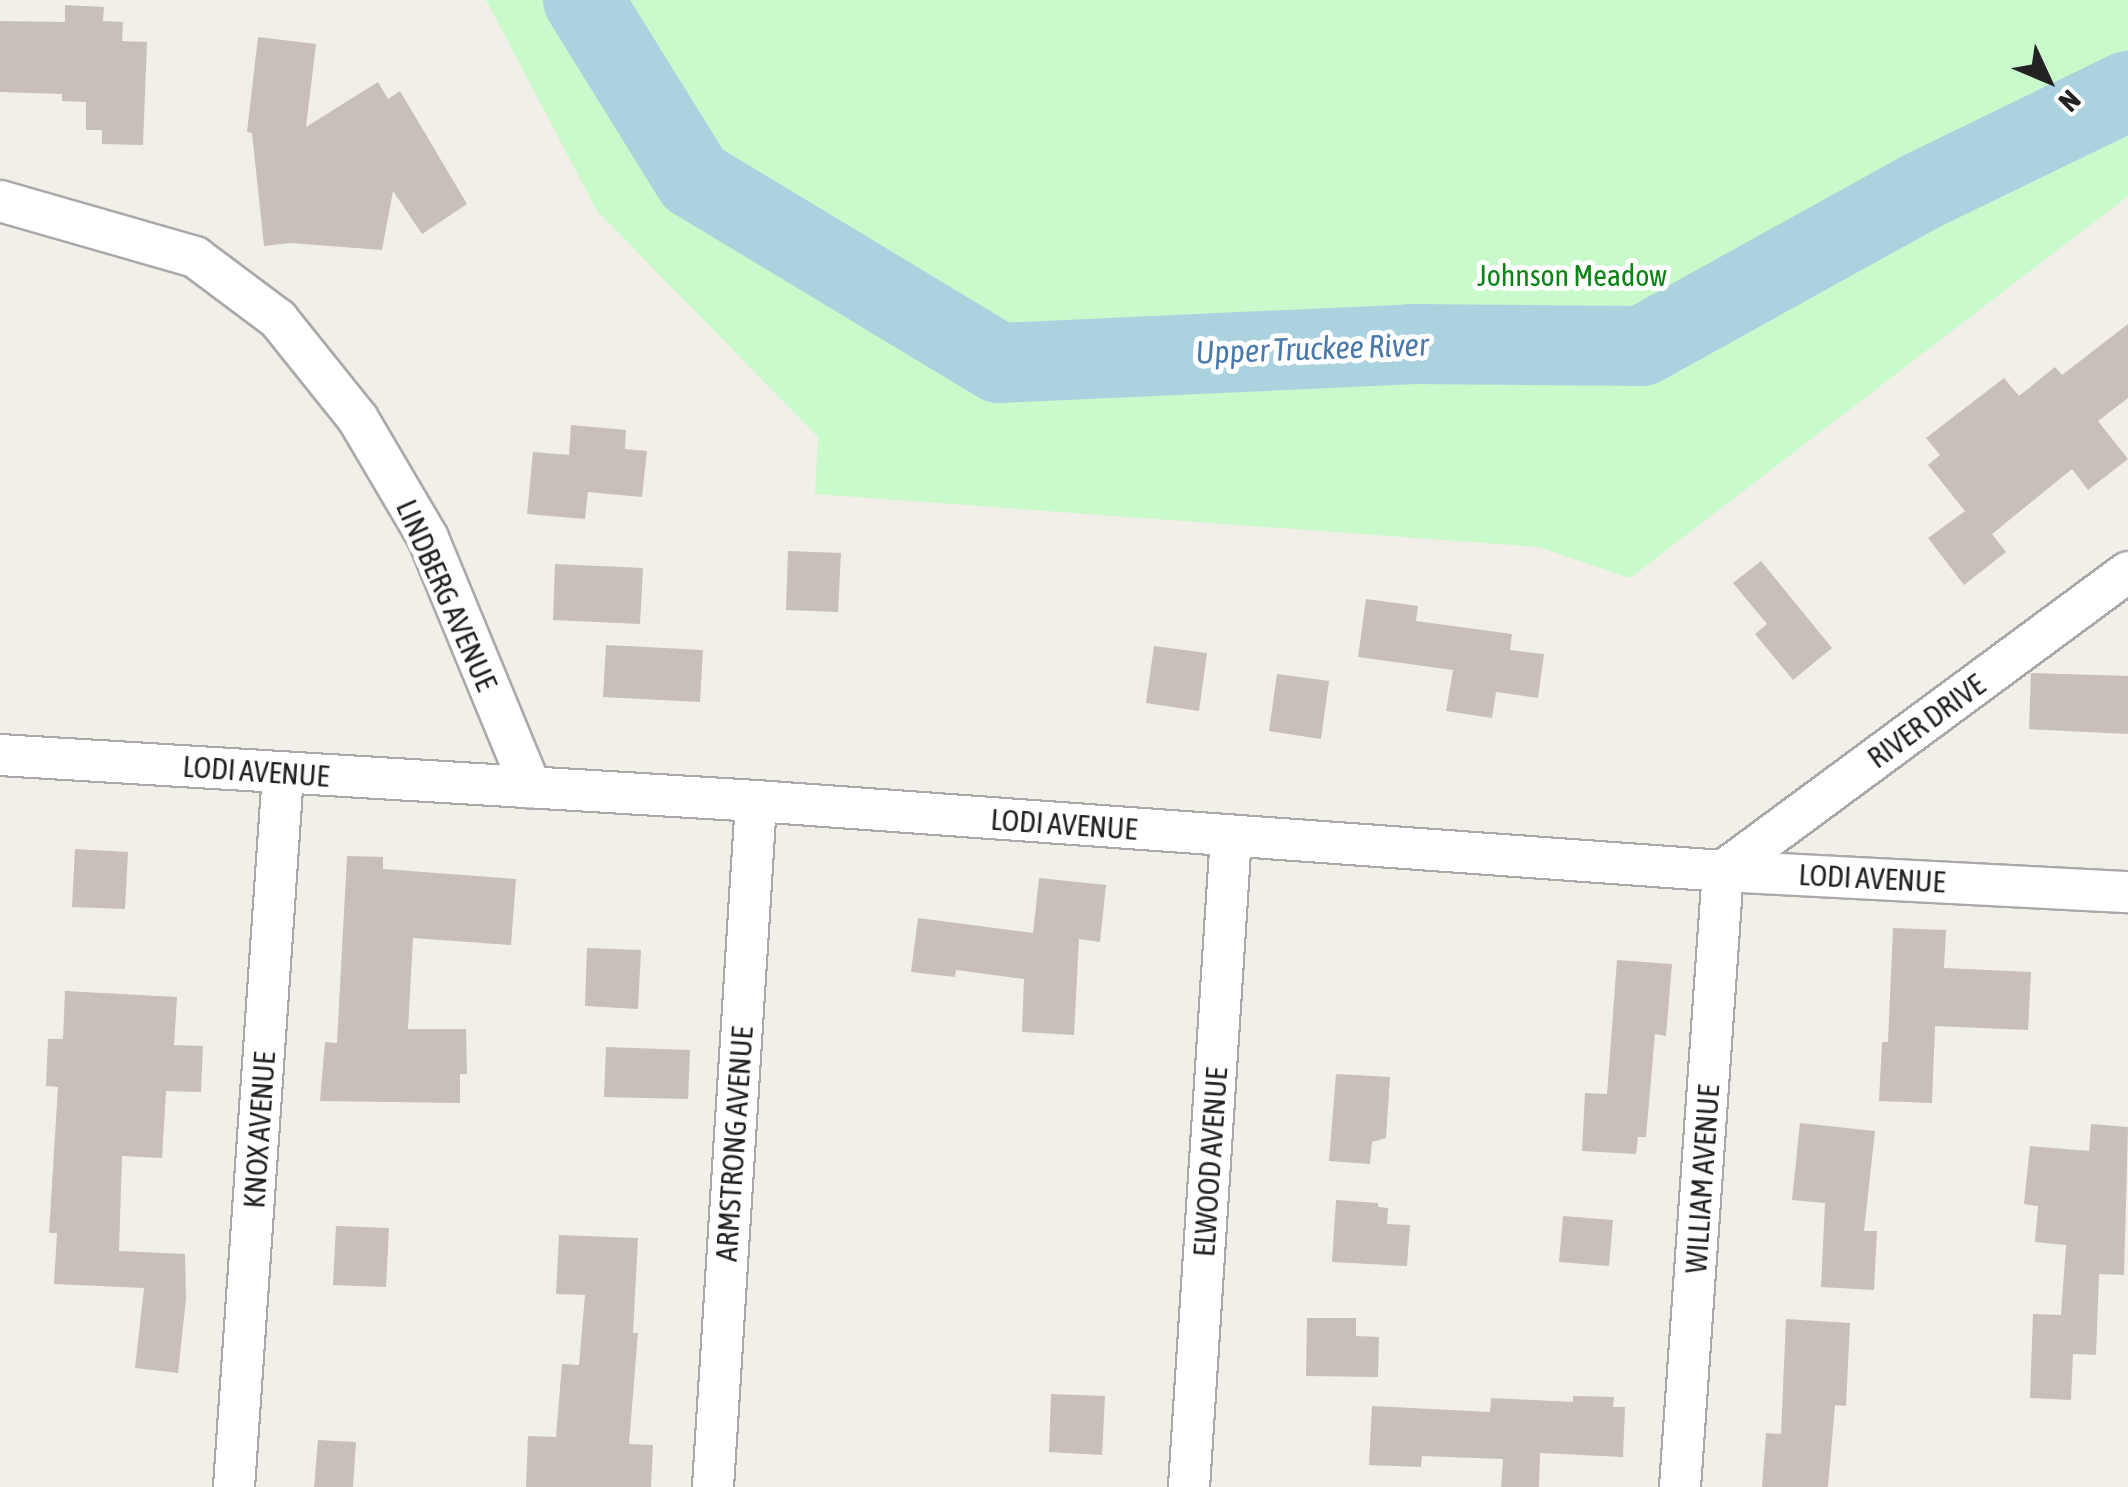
<!DOCTYPE html>
<html>
<head>
<meta charset="utf-8">
<style>
	body { margin:0 }
	#map { position:relative; width:2128px; height:1487px; overflow:hidden; background:#f2efe9; font-family:"Asap Condensed",sans-serif }
	div>[style] { position:absolute }
	.park>* { inset:0; background:#c8facc }
	.river>* { height:80px; margin:-40px; padding:0 40px; transform-origin:40px; border-radius:40px; background:#aad3df }
	.building>* { inset:0; background:#c7bfb8 }
	.roads { filter:drop-shadow(2px 0 #a9a9a9) drop-shadow(-2px 0 #a9a9a9) drop-shadow(0 2px #a9a9a9) drop-shadow(0 -2px #a9a9a9) }
	.minor>* { height:40px; margin:-20px; padding:0 20px; transform-origin:20px; border-radius:20px; background:#fff }
	span { translate:-50% -50%; white-space:nowrap; text-align:center; line-height:1.15; -webkit-text-stroke:10px #fff; paint-order:stroke }
	.park-label { font-size:30px; color:#0c8416 }
	.street-label { font-size:30px; color:#222 }
	.water-label { font-size:32px; color:#4a7aab; font-style:italic }
	.north { position:absolute; left:1998px; top:30px; width:100px; height:100px; -webkit-text-stroke:8px #fff; paint-order:stroke; rotate:134deg; font-size:28px; font-weight:700; line-height:40px; text-align:center; color:#222 }
	.north::after { content:''; display:block; margin:auto; width:35px; height:45px; background:#222; clip-path:polygon(50% 0,100% 100%,50% 72%,0 100%) }
</style>
</head>
<body>
<div id="map">
	<div class="park">
		<div style="clip-path:polygon(486px 0,2128px 0,2128px 196px,1630px 578px,1539px 547px,815px 494px,818px 437px,597px 211px)"></div>
	</div>
	<div class="river">
		<div style="left:583px;top:0;width:211px;rotate:58.2deg"></div>
		<div style="left:694px;top:179px;width:356px;rotate:31.1deg"></div>
		<div style="left:999px;top:363px;width:411px;rotate:-2.6deg"></div>
		<div style="left:1410px;top:344px;width:232px;rotate:0.5deg"></div>
		<div style="left:1642px;top:346px;width:322px;rotate:-29deg"></div>
		<div style="left:1924px;top:190px;width:227px;rotate:-25.9deg"></div>
	</div>
	<div class="building">
		<div style="clip-path:polygon(65px 5px,104px 7px,103px 21px,123px 22px,122px 41px,147px 42px,143px 145px,102px 144px,102px 130px,86px 130px,86px 102px,62px 101px,62px 94px,0 92px,0 21px,65px 22px)"></div>
		<div style="clip-path:polygon(258px 37px,316px 44px,306px 127px,378px 82px,388px 99px,400px 91px,467px 204px,422px 234px,393px 191px,382px 250px,290px 243px,264px 246px,252px 133px,247px 132px)"></div>
		<div style="clip-path:polygon(2128px 324px,2128px 398px,2098px 421px,2128px 459px,2088px 490px,2072px 469px,1992px 534px,2006px 552px,1964px 585px,1928px 538px,1965px 511px,1928px 465px,1940px 455px,1926px 438px,2004px 378px,2019px 396px,2055px 367px,2062px 375px)"></div>
		<div style="clip-path:polygon(571px 425px,626px 430px,625px 449px,647px 451px,642px 497px,588px 492px,585px 519px,527px 514px,533px 452px,569px 455px)"></div>
		<div style="clip-path:polygon(788px 551px,841px 553px,838px 612px,786px 610px)"></div>
		<div style="clip-path:polygon(1761px 561px,1832px 648px,1793px 680px,1755px 634px,1767px 624px,1733px 583px)"></div>
		<div style="clip-path:polygon(555px 564px,643px 568px,640px 624px,553px 620px)"></div>
		<div style="clip-path:polygon(1366px 599px,1418px 606px,1416px 621px,1512px 634px,1510px 650px,1544px 654px,1538px 698px,1496px 692px,1492px 718px,1446px 711px,1453px 670px,1358px 657px)"></div>
		<div style="clip-path:polygon(606px 645px,703px 650px,700px 702px,603px 697px)"></div>
		<div style="clip-path:polygon(1154px 646px,1207px 653px,1199px 711px,1146px 703px)"></div>
		<div style="clip-path:polygon(2031px 673px,2128px 676px,2128px 734px,2029px 729px)"></div>
		<div style="clip-path:polygon(1277px 674px,1329px 681px,1321px 739px,1269px 731px)"></div>
		<div style="clip-path:polygon(75px 849px,128px 852px,125px 909px,72px 907px)"></div>
		<div style="clip-path:polygon(347px 856px,383px 857px,383px 869px,516px 879px,511px 945px,413px 938px,408px 1029px,466px 1029px,467px 1074px,460px 1074px,460px 1103px,320px 1101px,325px 1042px,337px 1043px)"></div>
		<div style="clip-path:polygon(1039px 878px,1106px 885px,1100px 942px,1079px 939px,1074px 1035px,1022px 1032px,1024px 979px,956px 970px,955px 977px,911px 972px,918px 918px,1033px 933px)"></div>
		<div style="clip-path:polygon(1893px 928px,1946px 930px,1944px 968px,2031px 972px,2028px 1030px,1935px 1026px,1932px 1103px,1879px 1101px,1882px 1042px,1888px 1042px)"></div>
		<div style="clip-path:polygon(587px 948px,641px 950px,638px 1009px,585px 1006px)"></div>
		<div style="clip-path:polygon(1617px 960px,1672px 964px,1666px 1036px,1655px 1034px,1646px 1137px,1638px 1137px,1636px 1154px,1582px 1151px,1585px 1093px,1607px 1094px)"></div>
		<div style="clip-path:polygon(65px 991px,177px 997px,174px 1045px,203px 1046px,201px 1092px,166px 1091px,162px 1158px,122px 1156px,119px 1251px,185px 1254px,186px 1299px,178px 1373px,135px 1368px,144px 1288px,54px 1284px,57px 1233px,49px 1233px,58px 1087px,46px 1086px,48px 1039px,63px 1039px)"></div>
		<div style="clip-path:polygon(606px 1047px,690px 1050px,688px 1099px,604px 1097px)"></div>
		<div style="clip-path:polygon(1336px 1074px,1390px 1077px,1386px 1138px,1372px 1142px,1370px 1164px,1329px 1161px)"></div>
		<div style="clip-path:polygon(1800px 1123px,1875px 1131px,1864px 1231px,1877px 1231px,1874px 1290px,1821px 1287px,1825px 1203px,1792px 1200px)"></div>
		<div style="clip-path:polygon(2091px 1124px,2128px 1127px,2124px 1275px,2099px 1274px,2096px 1355px,2073px 1354px,2071px 1400px,2030px 1398px,2033px 1314px,2061px 1315px,2066px 1245px,2035px 1242px,2038px 1206px,2024px 1204px,2030px 1146px,2089px 1151px)"></div>
		<div style="clip-path:polygon(1336px 1200px,1378px 1203px,1378px 1207px,1388px 1208px,1387px 1224px,1410px 1225px,1407px 1266px,1332px 1262px)"></div>
		<div style="clip-path:polygon(1563px 1216px,1613px 1220px,1609px 1266px,1559px 1262px)"></div>
		<div style="clip-path:polygon(336px 1226px,389px 1228px,386px 1287px,333px 1285px)"></div>
		<div style="clip-path:polygon(559px 1235px,638px 1238px,633px 1333px,638px 1333px,629px 1444px,653px 1445px,651px 1487px,526px 1487px,528px 1436px,556px 1437px,562px 1364px,579px 1365px,585px 1295px,556px 1294px)"></div>
		<div style="clip-path:polygon(1307px 1318px,1356px 1318px,1356px 1336px,1379px 1337px,1378px 1377px,1306px 1376px)"></div>
		<div style="clip-path:polygon(1786px 1319px,1850px 1323px,1846px 1406px,1835px 1405px,1828px 1487px,1762px 1487px,1766px 1433px,1781px 1434px)"></div>
		<div style="clip-path:polygon(1051px 1394px,1105px 1396px,1102px 1455px,1049px 1452px)"></div>
		<div style="clip-path:polygon(1573px 1396px,1614px 1397px,1613px 1407px,1625px 1407px,1623px 1457px,1540px 1453px,1539px 1487px,1501px 1487px,1503px 1459px,1422px 1456px,1421px 1467px,1369px 1465px,1372px 1406px,1490px 1412px,1491px 1398px,1573px 1402px)"></div>
		<div style="clip-path:polygon(318px 1440px,356px 1442px,353px 1487px,314px 1487px)"></div>
	</div>
	<div class="roads">
		<div class="minor">
			<div style="left:0;top:201px;width:203px;rotate:16deg"></div>
			<div style="left:195px;top:257px;width:104px;rotate:36.8deg"></div>
			<div style="left:278px;top:319px;width:128px;rotate:51.3deg"></div>
			<div style="left:358px;top:419px;width:138px;rotate:59.5deg"></div>
			<div style="left:428px;top:538px;width:270px;rotate:67.6deg"></div>
			<div style="left:0;top:755px;width:757px;rotate:3.48deg"></div>
			<div style="left:756px;top:801px;width:970px;rotate:4.14deg"></div>
			<div style="left:1723px;top:871px;width:406px;rotate:3deg"></div>
			<div style="left:234px;top:1487px;width:716px;rotate:-86.07deg"></div>
			<div style="left:713px;top:1487px;width:687px;rotate:-86.41deg"></div>
			<div style="left:1189px;top:1487px;width:652px;rotate:-86.31deg"></div>
			<div style="left:1680px;top:1487px;width:617px;rotate:-86.01deg"></div>
			<div style="left:1723px;top:871px;width:503px;rotate:-36.44deg"></div>
		</div>
	</div>
	<div class="park-label">
		<span style="left:1572px;top:275px">Johnson Meadow</span>
	</div>
	<div class="street-label">
		<span style="left:447px;top:595px;rotate:66deg">LINDBERG AVENUE</span>
		<span style="left:1926px;top:721px;rotate:-36deg">RIVER DRIVE</span>
		<span style="left:256px;top:771px;rotate:4deg">LODI AVENUE</span>
		<span style="left:1064px;top:824px;rotate:4deg">LODI AVENUE</span>
		<span style="left:1872px;top:878px;rotate:3deg">LODI AVENUE</span>
		<span style="left:259px;top:1130px;rotate:-86deg">KNOX AVENUE</span>
		<span style="left:734px;top:1144px;rotate:-86deg">ARMSTRONG AVENUE</span>
		<span style="left:1210px;top:1162px;rotate:-86deg">ELWOOD AVENUE</span>
		<span style="left:1702px;top:1179px;rotate:-86deg">WILLIAM AVENUE</span>
	</div>
	<div class="water-label">
		<span style="left:1312px;top:349px;rotate:-2deg">Upper Truckee River</span>
	</div>
	<div class="north">N</div>
</div>
</body>
</html>
